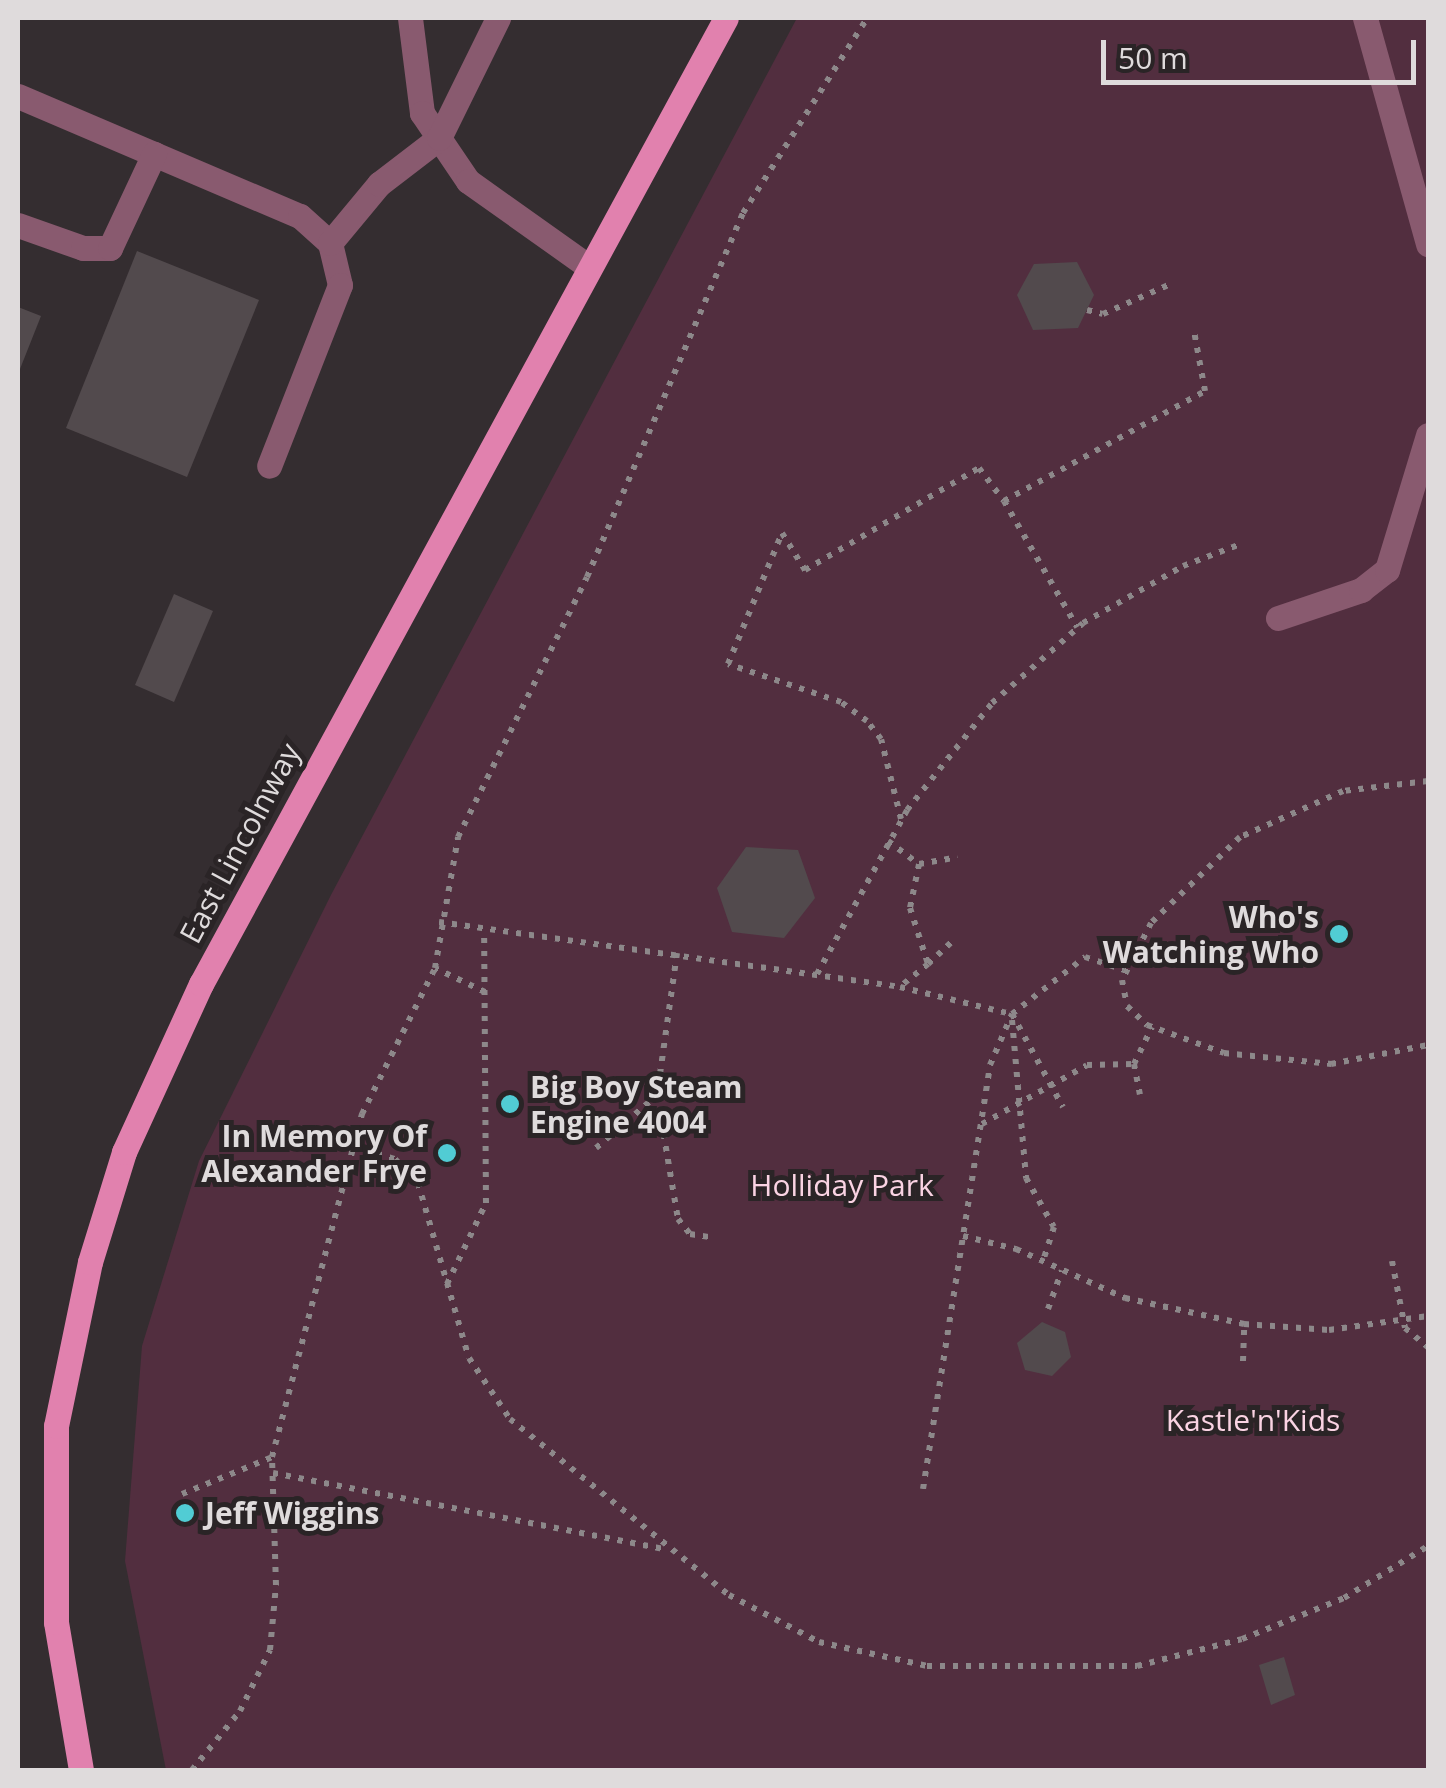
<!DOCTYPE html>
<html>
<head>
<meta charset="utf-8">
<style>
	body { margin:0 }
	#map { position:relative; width:1446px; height:1788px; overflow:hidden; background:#342d30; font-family:"Open Sans",sans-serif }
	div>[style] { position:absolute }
	.green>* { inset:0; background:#522e3f }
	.building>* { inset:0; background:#524a4d }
	.path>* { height:6px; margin-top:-3px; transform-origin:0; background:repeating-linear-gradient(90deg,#8d888a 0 5px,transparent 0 13px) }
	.minor>* { height:25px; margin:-12.5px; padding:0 12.5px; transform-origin:12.5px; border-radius:12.5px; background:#895a6f }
	.major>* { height:25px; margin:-12.5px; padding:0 12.5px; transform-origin:12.5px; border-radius:12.5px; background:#e181ae }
	.dots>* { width:28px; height:28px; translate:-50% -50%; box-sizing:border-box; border:5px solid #2a2426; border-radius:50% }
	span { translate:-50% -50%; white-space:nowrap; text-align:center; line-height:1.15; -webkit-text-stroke:10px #2a2426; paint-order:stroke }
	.street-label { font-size:30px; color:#dfdbdc }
	.poi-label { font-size:30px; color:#dfdbdc; font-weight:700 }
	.right { translate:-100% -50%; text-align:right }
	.left { translate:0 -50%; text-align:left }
	.park-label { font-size:30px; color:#fad3e3 }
	.frame { position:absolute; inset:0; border:20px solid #dfdbdc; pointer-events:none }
	.scale { position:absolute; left:1101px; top:40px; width:315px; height:45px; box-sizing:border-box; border:5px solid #dfdbdc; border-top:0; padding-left:12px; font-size:30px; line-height:35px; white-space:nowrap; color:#dfdbdc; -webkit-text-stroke:8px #2a2426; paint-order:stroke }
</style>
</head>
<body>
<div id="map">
	<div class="green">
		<div style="clip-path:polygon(797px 18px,1428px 18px,1428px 1770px,166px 1770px,125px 1561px,142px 1346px,199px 1161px,331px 895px)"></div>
	</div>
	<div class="building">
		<div style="clip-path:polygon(137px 251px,259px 300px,187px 477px,66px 428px)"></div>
		<div style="clip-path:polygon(1077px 262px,1094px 295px,1078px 328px,1033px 330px,1017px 295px,1034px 264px)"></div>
		<div style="clip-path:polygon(18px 307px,41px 316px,18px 374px)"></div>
		<div style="clip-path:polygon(174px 594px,213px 611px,174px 702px,135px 685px)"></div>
		<div style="clip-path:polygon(746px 847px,798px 850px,815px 898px,784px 938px,732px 932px,717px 888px)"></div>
		<div style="clip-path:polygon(1042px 1322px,1065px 1332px,1071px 1357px,1052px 1376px,1025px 1370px,1017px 1343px)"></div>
		<div style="clip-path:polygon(1284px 1657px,1295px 1695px,1271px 1705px,1259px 1665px)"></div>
	</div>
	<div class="path">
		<div style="left:1087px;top:310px;width:16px;rotate:14deg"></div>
		<div style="left:1103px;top:314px;width:77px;rotate:-23.9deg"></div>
		<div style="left:1004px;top:501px;width:146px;rotate:59.9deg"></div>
		<div style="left:1428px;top:781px;width:86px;rotate:173.3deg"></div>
		<div style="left:1343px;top:791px;width:113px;rotate:155.9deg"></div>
		<div style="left:1240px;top:837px;width:124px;rotate:136deg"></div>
		<div style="left:1151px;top:923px;width:64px;rotate:117deg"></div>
		<div style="left:1122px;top:980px;width:26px;rotate:79deg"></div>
		<div style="left:1127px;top:1006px;width:28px;rotate:44deg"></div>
		<div style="left:1147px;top:1025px;width:82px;rotate:20deg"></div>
		<div style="left:1224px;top:1053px;width:108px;rotate:5.9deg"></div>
		<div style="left:1331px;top:1064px;width:99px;rotate:-11.1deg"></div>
		<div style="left:901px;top:819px;width:82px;rotate:-104deg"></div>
		<div style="left:881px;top:739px;width:23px;rotate:-128deg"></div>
		<div style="left:867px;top:721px;width:32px;rotate:-144deg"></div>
		<div style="left:841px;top:702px;width:119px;rotate:-161.4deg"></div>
		<div style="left:728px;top:664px;width:142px;rotate:-67.6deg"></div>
		<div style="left:782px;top:533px;width:44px;rotate:58.1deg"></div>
		<div style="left:805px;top:570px;width:202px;rotate:-30.4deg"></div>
		<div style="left:979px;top:468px;width:41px;rotate:52.9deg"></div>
		<div style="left:1004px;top:501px;width:229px;rotate:-28.7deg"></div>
		<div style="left:1205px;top:391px;width:61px;rotate:-100.4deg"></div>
		<div style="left:888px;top:841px;width:39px;rotate:37deg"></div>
		<div style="left:919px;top:864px;width:45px;rotate:101.6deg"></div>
		<div style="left:910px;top:908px;width:59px;rotate:72.2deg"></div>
		<div style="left:928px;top:964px;width:35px;rotate:141deg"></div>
		<div style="left:919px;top:864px;width:39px;rotate:-10deg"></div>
		<div style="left:439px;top:922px;width:466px;rotate:8deg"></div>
		<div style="left:900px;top:987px;width:115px;rotate:13.6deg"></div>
		<div style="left:1012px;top:1014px;width:106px;rotate:61.3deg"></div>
		<div style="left:677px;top:953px;width:143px;rotate:98deg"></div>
		<div style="left:657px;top:1095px;width:126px;rotate:80.4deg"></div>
		<div style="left:678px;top:1219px;width:19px;rotate:51deg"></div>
		<div style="left:690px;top:1234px;width:20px;rotate:9deg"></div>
		<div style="left:928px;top:964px;width:33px;rotate:-43deg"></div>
		<div style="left:817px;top:974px;width:187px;rotate:-61.2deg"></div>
		<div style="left:907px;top:810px;width:137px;rotate:-51.5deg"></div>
		<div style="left:992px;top:703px;width:121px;rotate:-41.3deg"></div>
		<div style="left:1083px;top:623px;width:115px;rotate:-29.7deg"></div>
		<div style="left:1183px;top:566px;width:59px;rotate:-20.9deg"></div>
		<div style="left:485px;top:992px;width:55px;rotate:-154.4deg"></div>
		<div style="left:435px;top:968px;width:133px;rotate:-80deg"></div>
		<div style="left:458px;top:837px;width:290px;rotate:-63.6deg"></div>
		<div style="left:587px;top:577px;width:396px;rotate:-66.8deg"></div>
		<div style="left:743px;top:213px;width:231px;rotate:-57.5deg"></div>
		<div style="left:1012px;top:1020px;width:159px;rotate:84.9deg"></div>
		<div style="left:1026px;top:1178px;width:56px;rotate:60.3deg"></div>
		<div style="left:1054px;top:1227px;width:36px;rotate:108deg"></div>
		<div style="left:1134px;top:1064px;width:31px;rotate:79deg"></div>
		<div style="left:982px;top:1124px;width:120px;rotate:-29.3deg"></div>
		<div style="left:1087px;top:1065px;width:47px;rotate:-1.2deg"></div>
		<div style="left:1134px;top:1064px;width:41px;rotate:-64.1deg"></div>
		<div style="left:352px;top:1146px;width:45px;rotate:16.8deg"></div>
		<div style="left:395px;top:1159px;width:33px;rotate:46deg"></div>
		<div style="left:418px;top:1183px;width:182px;rotate:73.8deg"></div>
		<div style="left:469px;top:1358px;width:73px;rotate:56.1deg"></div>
		<div style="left:510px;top:1419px;width:281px;rotate:38.8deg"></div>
		<div style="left:729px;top:1595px;width:102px;rotate:27.6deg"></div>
		<div style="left:819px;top:1642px;width:111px;rotate:12.5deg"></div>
		<div style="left:927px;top:1666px;width:210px"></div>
		<div style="left:1137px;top:1666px;width:108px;rotate:-14.4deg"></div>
		<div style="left:1242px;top:1639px;width:110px;rotate:-21.9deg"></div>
		<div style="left:1344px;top:1598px;width:99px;rotate:-31.8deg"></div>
		<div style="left:596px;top:1148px;width:79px;rotate:-40.9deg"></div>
		<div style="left:963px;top:1236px;width:55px;rotate:13.8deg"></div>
		<div style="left:1016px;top:1249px;width:120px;rotate:24.2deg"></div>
		<div style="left:1125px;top:1298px;width:122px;rotate:12.3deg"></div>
		<div style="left:1244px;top:1324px;width:85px;rotate:4deg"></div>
		<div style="left:1329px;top:1330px;width:100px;rotate:-8deg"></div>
		<div style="left:1392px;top:1261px;width:68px;rotate:79deg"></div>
		<div style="left:1405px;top:1328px;width:30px;rotate:40deg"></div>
		<div style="left:447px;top:1284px;width:90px;rotate:-64.3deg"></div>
		<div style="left:486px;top:1203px;width:271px;rotate:-90.4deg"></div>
		<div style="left:1048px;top:1309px;width:41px;rotate:-70.3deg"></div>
		<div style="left:1243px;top:1361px;width:37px;rotate:-88deg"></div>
		<div style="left:273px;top:1473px;width:398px;rotate:11deg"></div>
		<div style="left:923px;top:1489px;width:429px;rotate:-81deg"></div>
		<div style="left:990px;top:1065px;width:56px;rotate:-66.7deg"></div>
		<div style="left:1012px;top:1014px;width:93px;rotate:-38deg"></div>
		<div style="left:1085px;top:957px;width:41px;rotate:18.4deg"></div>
		<div style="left:182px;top:1494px;width:97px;rotate:-22.3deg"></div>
		<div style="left:192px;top:1770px;width:76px;rotate:-50.9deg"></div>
		<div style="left:240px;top:1711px;width:68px;rotate:-63.8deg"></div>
		<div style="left:270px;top:1650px;width:65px;rotate:-84.7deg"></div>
		<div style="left:276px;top:1585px;width:128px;rotate:-91.8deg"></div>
		<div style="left:272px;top:1457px;width:355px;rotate:-75.3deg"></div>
		<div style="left:362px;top:1114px;width:163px;rotate:-63.4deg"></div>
	</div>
	<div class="minor">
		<div style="left:410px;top:18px;width:96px;rotate:82.8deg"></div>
		<div style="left:422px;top:113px;width:82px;rotate:55.9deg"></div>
		<div style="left:468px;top:181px;width:148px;rotate:35.4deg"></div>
		<div style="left:1365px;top:18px;width:235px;rotate:74.4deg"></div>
		<div style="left:18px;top:96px;width:306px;rotate:23.1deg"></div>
		<div style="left:300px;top:216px;width:40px;rotate:42deg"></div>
		<div style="left:330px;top:243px;width:43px;rotate:76.6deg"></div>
		<div style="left:340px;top:285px;width:194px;rotate:111.4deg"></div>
		<div style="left:18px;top:225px;width:69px;rotate:19.5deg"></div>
		<div style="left:83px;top:248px;width:27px"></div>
		<div style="left:110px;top:248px;width:104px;rotate:-64.9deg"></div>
		<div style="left:330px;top:243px;width:77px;rotate:-50.3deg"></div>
		<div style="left:379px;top:184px;width:76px;rotate:-37.5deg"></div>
		<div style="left:439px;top:138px;width:134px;rotate:-63.8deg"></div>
		<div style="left:1278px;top:618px;width:88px;rotate:-18.6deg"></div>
		<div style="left:1361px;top:590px;width:33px;rotate:-38deg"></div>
		<div style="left:1387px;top:570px;width:141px;rotate:-73.1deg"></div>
	</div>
	<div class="major">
		<div style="left:81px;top:1770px;width:150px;rotate:-99.6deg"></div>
		<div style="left:56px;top:1622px;width:196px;rotate:-90deg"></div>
		<div style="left:56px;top:1426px;width:167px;rotate:-78.3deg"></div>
		<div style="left:90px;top:1262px;width:115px;rotate:-72.8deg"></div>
		<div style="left:124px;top:1152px;width:185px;rotate:-65.4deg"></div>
		<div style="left:201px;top:984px;width:1099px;rotate:-61.48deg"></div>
	</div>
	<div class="dots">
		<div style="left:1339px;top:934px;background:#51ccd4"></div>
		<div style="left:510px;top:1104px;background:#51ccd4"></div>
		<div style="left:447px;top:1153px;background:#51ccd4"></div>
		<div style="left:185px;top:1513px;background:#51ccd4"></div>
	</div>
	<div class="street-label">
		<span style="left:240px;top:843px;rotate:-62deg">East Lincolnway</span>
	</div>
	<div class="poi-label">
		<span class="right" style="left:1319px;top:934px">Who's<br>Watching Who</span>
		<span class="left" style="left:530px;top:1104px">Big Boy Steam<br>Engine 4004</span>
		<span class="right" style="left:427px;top:1153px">In Memory Of<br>Alexander Frye</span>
		<span class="left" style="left:205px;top:1513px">Jeff Wiggins</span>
	</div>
	<div class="park-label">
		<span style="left:842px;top:1185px">Holliday Park</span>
		<span style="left:1253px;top:1420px">Kastle'n'Kids</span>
	</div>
	<div class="frame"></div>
	<div class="scale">50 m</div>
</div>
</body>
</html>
